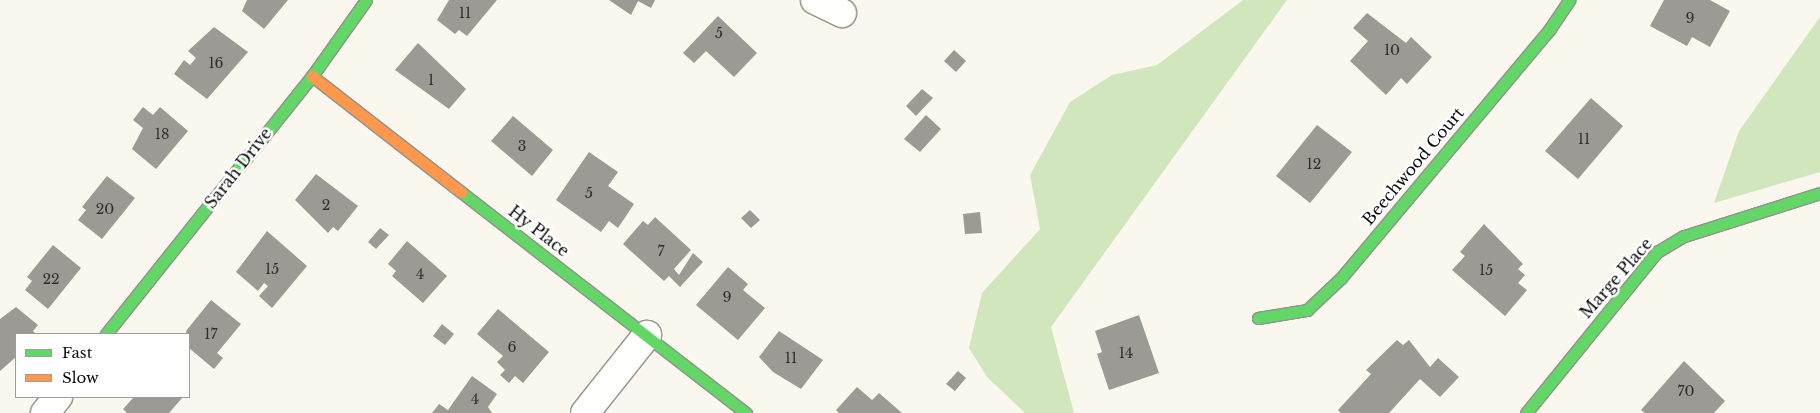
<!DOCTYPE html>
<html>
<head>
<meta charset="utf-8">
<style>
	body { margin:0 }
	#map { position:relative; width:1820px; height:413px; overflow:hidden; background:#faf8ee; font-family:"Libre Baskerville",serif }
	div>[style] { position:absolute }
	.forest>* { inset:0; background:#d1e6bc }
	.building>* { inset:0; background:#9c9a94 }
	.roads { filter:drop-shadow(1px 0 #93928d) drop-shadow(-1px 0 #93928d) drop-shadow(0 1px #93928d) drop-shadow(0 -1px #93928d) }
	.street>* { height:28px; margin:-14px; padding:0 14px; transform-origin:14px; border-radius:14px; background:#fefefc }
	.fast>* { height:11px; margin:-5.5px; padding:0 5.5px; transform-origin:5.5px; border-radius:5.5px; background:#63d668 }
	.slow>* { height:11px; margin:-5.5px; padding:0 5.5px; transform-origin:5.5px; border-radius:5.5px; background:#ff974d }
	span { translate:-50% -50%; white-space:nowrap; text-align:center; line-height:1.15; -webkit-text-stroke:5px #fff; paint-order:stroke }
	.number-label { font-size:14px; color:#2f2f2d }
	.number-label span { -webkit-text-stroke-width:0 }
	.street-label { font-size:16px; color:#0b0b0b }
	.legend { position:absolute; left:15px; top:333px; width:175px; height:65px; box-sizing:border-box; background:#fff; border:1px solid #9d9d9d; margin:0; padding:6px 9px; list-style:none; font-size:15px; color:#0b0b0b }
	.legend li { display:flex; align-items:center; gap:10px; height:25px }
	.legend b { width:25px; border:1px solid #9d9d9d }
</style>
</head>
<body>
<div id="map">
	<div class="forest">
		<div style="clip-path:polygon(1243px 0,1287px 0,1051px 327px,1074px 413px,1025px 413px,987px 377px,969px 348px,982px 293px,1040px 229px,1030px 175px,1070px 102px,1112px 75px,1157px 65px)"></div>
		<div style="clip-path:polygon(1820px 17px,1820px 172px,1714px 203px,1739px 131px)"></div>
	</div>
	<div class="building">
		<div style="clip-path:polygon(247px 0,288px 0,264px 29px,242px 11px)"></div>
		<div style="clip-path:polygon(449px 0,497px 0,467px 36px,459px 30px,455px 34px,437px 20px)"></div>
		<div style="clip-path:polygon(609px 0,655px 0,651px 8px,638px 1px,631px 15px)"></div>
		<div style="clip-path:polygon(1664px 0,1710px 0,1730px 11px,1710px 47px,1692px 37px,1687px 46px,1650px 26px)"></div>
		<div style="clip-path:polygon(1367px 13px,1406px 43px,1411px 37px,1432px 57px,1407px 84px,1401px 78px,1386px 95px,1350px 61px,1368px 41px,1353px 28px)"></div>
		<div style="clip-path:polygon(718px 16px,757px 53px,734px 77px,706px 51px,694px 63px,683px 53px)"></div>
		<div style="clip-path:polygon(214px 27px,248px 52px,207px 99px,174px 74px,184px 60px,190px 65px,196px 58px,188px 51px)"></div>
		<div style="clip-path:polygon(418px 43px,466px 89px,449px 109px,395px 70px)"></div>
		<div style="clip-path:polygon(954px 50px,966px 61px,956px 72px,944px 61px)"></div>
		<div style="clip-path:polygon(922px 89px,933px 98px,916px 116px,906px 106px)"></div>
		<div style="clip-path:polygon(1591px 98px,1623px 126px,1578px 179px,1545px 151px)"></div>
		<div style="clip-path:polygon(143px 107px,153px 115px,160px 107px,188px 131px,156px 169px,132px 149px,143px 128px,133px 120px)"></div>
		<div style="clip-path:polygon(926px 115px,941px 129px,920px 152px,904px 139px)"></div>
		<div style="clip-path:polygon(513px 116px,553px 150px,532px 176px,491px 141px)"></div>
		<div style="clip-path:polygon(1317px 125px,1352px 152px,1310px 203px,1276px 176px)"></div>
		<div style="clip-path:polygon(589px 152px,618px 172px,608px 186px,634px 204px,618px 228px,609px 221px,601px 232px,556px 200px)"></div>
		<div style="clip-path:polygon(316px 174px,358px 206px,338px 231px,333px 227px,328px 233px,295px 200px)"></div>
		<div style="clip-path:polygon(107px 176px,135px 198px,102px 239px,78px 220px,86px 210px,82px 207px)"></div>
		<div style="clip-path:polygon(750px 210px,760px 220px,751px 228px,741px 218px)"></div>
		<div style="clip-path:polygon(980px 212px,982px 233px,965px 234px,963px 214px)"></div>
		<div style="clip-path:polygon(655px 217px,691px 250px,674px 269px,679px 275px,693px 253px,703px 262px,680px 287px,669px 276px,664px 281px,623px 244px,643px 221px,648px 225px)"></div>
		<div style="clip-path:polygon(1484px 224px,1523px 264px,1518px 269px,1525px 275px,1518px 283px,1527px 290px,1505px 316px,1452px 270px,1465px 256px,1460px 252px)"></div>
		<div style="clip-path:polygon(380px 228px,389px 235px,376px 249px,368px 242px)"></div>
		<div style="clip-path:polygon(267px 231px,307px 266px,272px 308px,259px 296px,268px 286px,264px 283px,258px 291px,236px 272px)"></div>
		<div style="clip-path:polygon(407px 241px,447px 276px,423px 303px,392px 276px,396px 271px,388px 264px)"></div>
		<div style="clip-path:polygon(53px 245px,81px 268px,48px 309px,25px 290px,32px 281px,27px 277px)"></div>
		<div style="clip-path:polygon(728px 267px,748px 284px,743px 290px,765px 308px,738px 340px,696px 305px)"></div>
		<div style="clip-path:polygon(211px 300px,241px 324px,217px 353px,223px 358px,214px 369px,189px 348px,186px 331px)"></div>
		<div style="clip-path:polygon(16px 307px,38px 325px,33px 331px,36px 334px,16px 334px,16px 357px,0 371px,0 319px)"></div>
		<div style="clip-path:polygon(498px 309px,549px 352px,523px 383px,515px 376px,509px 383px,500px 375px,505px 370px,497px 362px,503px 356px,477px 334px)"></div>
		<div style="clip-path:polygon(1139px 315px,1159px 373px,1109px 390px,1097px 354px,1102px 352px,1095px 331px)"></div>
		<div style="clip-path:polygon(442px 324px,454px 334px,445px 345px,433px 336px)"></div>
		<div style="clip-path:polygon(779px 331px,823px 360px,801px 389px,773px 372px,759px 357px)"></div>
		<div style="clip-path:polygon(1397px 340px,1403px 345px,1409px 340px,1430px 367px,1438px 358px,1459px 377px,1440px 397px,1420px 379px,1389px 413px,1341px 413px,1338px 410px,1371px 374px,1366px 370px)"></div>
		<div style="clip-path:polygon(1684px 361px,1725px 401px,1714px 413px,1645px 413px,1641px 410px)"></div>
		<div style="clip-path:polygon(958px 371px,966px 378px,955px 391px,946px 384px)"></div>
		<div style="clip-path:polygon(472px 376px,497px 394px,488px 407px,492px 413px,432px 413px,439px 404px,448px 410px)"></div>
		<div style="clip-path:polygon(857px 387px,872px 400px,879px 393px,902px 413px,839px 413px,836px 410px)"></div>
		<div style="clip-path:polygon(134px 397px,183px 397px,169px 413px,127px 413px,123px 409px)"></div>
	</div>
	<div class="roads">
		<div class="street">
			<div style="left:815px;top:0;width:30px;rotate:26deg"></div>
			<div style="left:45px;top:413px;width:21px;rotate:-51deg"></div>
			<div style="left:585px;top:413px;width:100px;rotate:-51.5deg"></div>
		</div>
		<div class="fast">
			<div style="left:461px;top:192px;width:361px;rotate:37.8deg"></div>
			<div style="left:1258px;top:318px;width:50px;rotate:-9.3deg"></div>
			<div style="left:1307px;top:310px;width:47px;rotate:-43.3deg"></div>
			<div style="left:1341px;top:278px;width:324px;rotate:-50deg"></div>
			<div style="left:1549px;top:30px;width:36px;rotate:-56deg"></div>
			<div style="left:106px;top:334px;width:330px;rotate:-51.4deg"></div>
			<div style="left:312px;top:76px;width:93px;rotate:-54.6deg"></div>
			<div style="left:1526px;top:413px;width:208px;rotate:-50.9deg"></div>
			<div style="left:1657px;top:252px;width:31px;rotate:-31deg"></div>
			<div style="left:1684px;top:236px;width:143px;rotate:-17.5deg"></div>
		</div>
		<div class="slow">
			<div style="left:312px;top:76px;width:189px;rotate:37.9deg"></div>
		</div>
	</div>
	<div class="number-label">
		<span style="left:465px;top:13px">11</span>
		<span style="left:1690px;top:18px">9</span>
		<span style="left:719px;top:33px">5</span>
		<span style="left:1392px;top:50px">10</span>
		<span style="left:216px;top:63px">16</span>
		<span style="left:431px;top:80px">1</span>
		<span style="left:162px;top:134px">18</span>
		<span style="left:1584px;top:139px">11</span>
		<span style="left:522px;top:146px">3</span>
		<span style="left:1314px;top:164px">12</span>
		<span style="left:589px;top:193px">5</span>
		<span style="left:326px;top:205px">2</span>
		<span style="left:105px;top:209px">20</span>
		<span style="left:661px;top:251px">7</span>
		<span style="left:272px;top:269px">15</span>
		<span style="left:1486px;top:270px">15</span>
		<span style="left:420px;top:274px">4</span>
		<span style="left:51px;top:279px">22</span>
		<span style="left:727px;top:297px">9</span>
		<span style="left:211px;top:334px">17</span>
		<span style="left:512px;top:347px">6</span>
		<span style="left:1126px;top:353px">14</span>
		<span style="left:791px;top:358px">11</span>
		<span style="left:1686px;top:391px">70</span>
		<span style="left:475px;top:399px">4</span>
	</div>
	<div class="street-label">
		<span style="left:1413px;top:166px;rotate:-50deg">Beechwood Court</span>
		<span style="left:238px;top:168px;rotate:-52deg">Sarah Drive</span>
		<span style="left:539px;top:231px;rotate:38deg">Hy Place</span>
		<span style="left:1616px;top:278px;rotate:-49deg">Marge Place</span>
	</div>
	<ul class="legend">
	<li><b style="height:6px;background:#63d668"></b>Fast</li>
	<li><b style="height:6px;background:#ff974d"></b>Slow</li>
	</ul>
</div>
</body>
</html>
